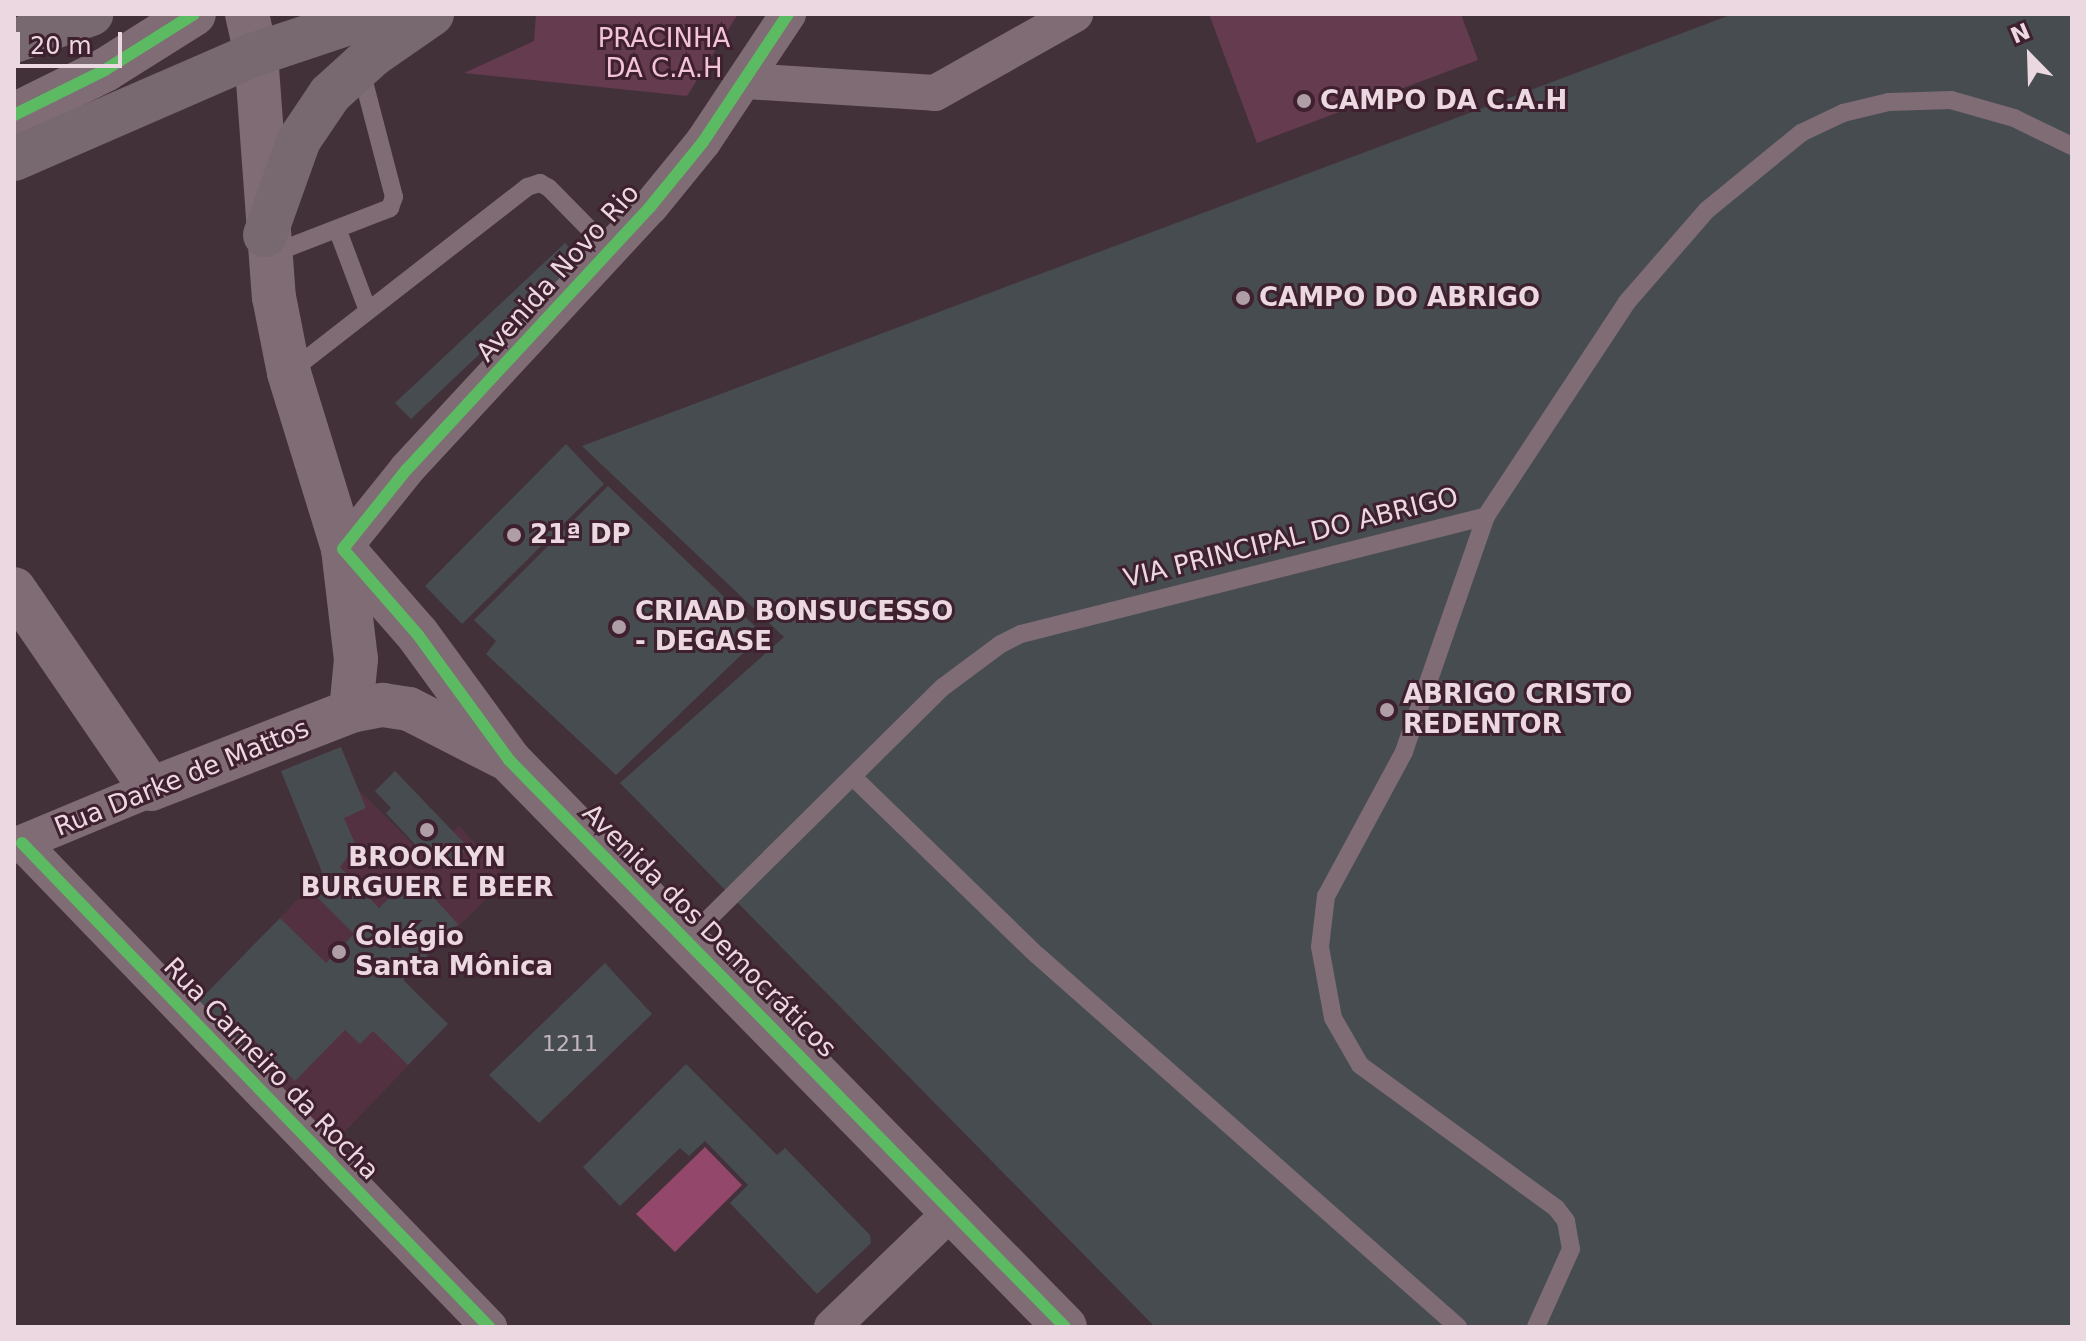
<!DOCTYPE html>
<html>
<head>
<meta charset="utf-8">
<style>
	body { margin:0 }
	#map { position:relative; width:2086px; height:1341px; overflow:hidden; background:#423139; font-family:"DejaVu Sans",sans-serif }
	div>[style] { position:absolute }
	.built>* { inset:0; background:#533141 }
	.green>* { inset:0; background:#653b4f }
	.water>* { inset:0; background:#93476b }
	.building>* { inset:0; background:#474c51 }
	.service>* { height:18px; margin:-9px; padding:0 9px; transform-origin:9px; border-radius:9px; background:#7f6c75 }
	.minor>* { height:36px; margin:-18px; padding:0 18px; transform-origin:18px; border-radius:18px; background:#7f6c75 }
	.tertiary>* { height:44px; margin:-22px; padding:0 22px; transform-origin:22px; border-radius:22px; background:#7f6c75 }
	.motorway>* { height:44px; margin:-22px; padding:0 22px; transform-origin:22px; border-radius:22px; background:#786870 }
	.cycleway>* { height:12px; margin:-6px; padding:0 6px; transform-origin:6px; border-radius:6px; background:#5cba63 }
	.dots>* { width:22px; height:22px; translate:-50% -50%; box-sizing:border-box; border:4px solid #3e202e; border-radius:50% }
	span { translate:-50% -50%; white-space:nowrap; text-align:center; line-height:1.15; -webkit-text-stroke:6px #3e202e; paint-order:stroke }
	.number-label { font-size:22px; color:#c3b5bc }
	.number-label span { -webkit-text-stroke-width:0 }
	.park-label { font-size:26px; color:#f3c3d7 }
	.poi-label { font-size:26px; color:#ecd8e0; font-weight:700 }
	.left { translate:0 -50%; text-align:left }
	.street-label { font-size:26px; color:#ecd8e0 }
	.frame { position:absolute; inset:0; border:16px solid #ecd8e0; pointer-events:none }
	.north { position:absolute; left:1990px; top:16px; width:80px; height:80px; -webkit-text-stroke:6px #3e202e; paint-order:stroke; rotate:337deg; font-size:22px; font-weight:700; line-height:32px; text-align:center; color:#ecd8e0 }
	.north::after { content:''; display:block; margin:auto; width:28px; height:36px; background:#ecd8e0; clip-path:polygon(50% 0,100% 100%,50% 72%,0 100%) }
	.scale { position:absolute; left:16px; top:32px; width:106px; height:36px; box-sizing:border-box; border:4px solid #ecd8e0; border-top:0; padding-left:10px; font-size:24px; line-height:28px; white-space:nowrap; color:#ecd8e0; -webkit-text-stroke:6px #3e202e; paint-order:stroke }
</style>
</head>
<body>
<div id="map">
	<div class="built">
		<div style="clip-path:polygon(341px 747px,358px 789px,426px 857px,459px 826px,508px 878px,403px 980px,448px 1024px,333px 1144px,241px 1050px,280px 918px,322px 873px,281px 771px)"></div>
	</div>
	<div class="green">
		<div style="clip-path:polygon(536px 14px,738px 14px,687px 96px,464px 73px,534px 41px)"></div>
		<div style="clip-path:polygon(1209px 14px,1461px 14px,1478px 60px,1257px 143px)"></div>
	</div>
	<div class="water">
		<div style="clip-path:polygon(705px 1147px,742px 1185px,675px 1252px,636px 1214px)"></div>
	</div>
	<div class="building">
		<div style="clip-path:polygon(1733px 14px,2072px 14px,2072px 1327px,1155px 1327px,620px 783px,784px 637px,582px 446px)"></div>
		<div style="clip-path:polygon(565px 243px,580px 259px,411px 419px,395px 403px)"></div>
		<div style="clip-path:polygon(566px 444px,604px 484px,462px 624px,425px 586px)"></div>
		<div style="clip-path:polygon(608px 486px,763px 634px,616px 775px,486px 654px,496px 641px,474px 620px)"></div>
		<div style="clip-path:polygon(341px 747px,366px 808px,344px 818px,356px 846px,340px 867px,379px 908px,413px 875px,458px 924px,403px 980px,448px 1024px,408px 1065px,373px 1031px,360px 1044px,345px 1030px,295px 1081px,252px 1038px,241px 1050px,195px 1005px,280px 918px,326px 963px,354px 934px,308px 888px,322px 872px,281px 771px)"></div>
		<div style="clip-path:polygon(395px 771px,469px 848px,447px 867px,433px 864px,386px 813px,391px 808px,375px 791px)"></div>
		<div style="clip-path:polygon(605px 963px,652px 1014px,539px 1123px,489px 1075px)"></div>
		<div style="clip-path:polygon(686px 1064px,777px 1155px,785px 1148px,870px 1235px,871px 1243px,817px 1294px,730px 1203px,748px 1185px,705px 1141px,689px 1156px,680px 1148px,620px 1206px,583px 1167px)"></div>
	</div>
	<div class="service">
		<div style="left:338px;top:231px;width:85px;rotate:69.4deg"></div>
		<div style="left:269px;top:255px;width:130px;rotate:-21.2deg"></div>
		<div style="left:390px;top:208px;width:12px;rotate:-70deg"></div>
		<div style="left:394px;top:197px;width:131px;rotate:-104.6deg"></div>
		<div style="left:291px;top:371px;width:299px;rotate:-37.9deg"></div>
		<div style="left:527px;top:187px;width:14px;rotate:-17deg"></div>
		<div style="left:540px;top:183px;width:10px;rotate:29deg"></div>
		<div style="left:549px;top:188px;width:88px;rotate:45.5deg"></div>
		<div style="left:1486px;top:516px;width:250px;rotate:109.2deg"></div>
		<div style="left:1404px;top:752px;width:164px;rotate:118.4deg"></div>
		<div style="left:1326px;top:896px;width:51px;rotate:96.7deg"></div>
		<div style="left:1320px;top:947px;width:72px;rotate:79.6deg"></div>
		<div style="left:1333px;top:1018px;width:54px;rotate:60.1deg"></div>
		<div style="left:1360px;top:1065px;width:243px;rotate:36.1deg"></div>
		<div style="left:1556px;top:1208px;width:16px;rotate:52deg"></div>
		<div style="left:1566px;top:1221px;width:28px;rotate:80deg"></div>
		<div style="left:1571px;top:1249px;width:85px;rotate:114.2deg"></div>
		<div style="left:853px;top:777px;width:256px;rotate:44.1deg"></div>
		<div style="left:1037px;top:955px;width:562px;rotate:41.46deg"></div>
		<div style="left:687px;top:940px;width:360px;rotate:-44.7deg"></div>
		<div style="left:943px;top:687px;width:72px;rotate:-36.6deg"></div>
		<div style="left:1001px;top:644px;width:22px;rotate:-27deg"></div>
		<div style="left:1021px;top:634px;width:480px;rotate:-14.2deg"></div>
		<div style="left:1486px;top:516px;width:256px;rotate:-56.6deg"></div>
		<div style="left:1627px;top:302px;width:122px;rotate:-49deg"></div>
		<div style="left:1707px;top:210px;width:122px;rotate:-39.3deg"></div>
		<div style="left:1801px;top:133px;width:47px;rotate:-25.5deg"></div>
		<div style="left:1843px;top:113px;width:47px;rotate:-13.4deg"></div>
		<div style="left:1889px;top:102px;width:62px;rotate:-1.8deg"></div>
		<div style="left:1951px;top:100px;width:66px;rotate:15.9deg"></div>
		<div style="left:2014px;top:118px;width:64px;rotate:25.8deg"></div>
	</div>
	<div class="minor">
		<div style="left:746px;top:81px;width:189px;rotate:3.6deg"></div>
		<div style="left:935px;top:93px;width:161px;rotate:-29.4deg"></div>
		<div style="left:343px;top:549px;width:102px;rotate:-51.3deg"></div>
		<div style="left:407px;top:469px;width:357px;rotate:-47.2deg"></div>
		<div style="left:650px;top:207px;width:84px;rotate:-50.8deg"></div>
		<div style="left:703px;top:142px;width:154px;rotate:-56.4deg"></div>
		<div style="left:22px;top:843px;width:673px;rotate:46.02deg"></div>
		<div style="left:14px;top:846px;width:148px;rotate:-22.6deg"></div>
		<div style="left:832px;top:1327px;width:170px;rotate:-44deg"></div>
	</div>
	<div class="tertiary">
		<div style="left:247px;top:14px;width:41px;rotate:77.3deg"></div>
		<div style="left:256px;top:54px;width:244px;rotate:85.8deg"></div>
		<div style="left:274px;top:297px;width:77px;rotate:78.8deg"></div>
		<div style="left:289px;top:373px;width:184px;rotate:72.9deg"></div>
		<div style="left:343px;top:549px;width:111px;rotate:83.3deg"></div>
		<div style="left:356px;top:659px;width:52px;rotate:95.5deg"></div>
		<div style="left:14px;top:115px;width:102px;rotate:-26.3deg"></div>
		<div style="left:105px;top:70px;width:105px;rotate:-32.2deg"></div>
		<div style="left:343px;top:549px;width:114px;rotate:48.9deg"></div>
		<div style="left:418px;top:635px;width:155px;rotate:53.9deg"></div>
		<div style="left:509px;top:760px;width:794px;rotate:45.56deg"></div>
		<div style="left:14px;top:589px;width:242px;rotate:55.6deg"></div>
		<div style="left:151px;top:789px;width:215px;rotate:-21.3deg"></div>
		<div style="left:351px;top:711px;width:33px;rotate:-11deg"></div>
		<div style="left:383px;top:705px;width:26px;rotate:9deg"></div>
		<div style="left:409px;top:709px;width:106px;rotate:27.1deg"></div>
	</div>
	<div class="motorway">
		<div style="left:14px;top:41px;width:82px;rotate:-19.3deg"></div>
		<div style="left:14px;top:159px;width:264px;rotate:-23.5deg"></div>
		<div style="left:256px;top:54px;width:126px;rotate:-18.4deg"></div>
		<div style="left:265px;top:235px;width:101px;rotate:-70.3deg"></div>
		<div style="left:299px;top:140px;width:55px;rotate:-56deg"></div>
		<div style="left:330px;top:94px;width:58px;rotate:-42.2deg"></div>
		<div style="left:373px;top:55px;width:72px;rotate:-34.8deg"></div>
	</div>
	<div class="cycleway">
		<div style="left:788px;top:14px;width:154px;rotate:123.6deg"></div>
		<div style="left:703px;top:142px;width:84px;rotate:129.2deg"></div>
		<div style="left:650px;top:207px;width:357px;rotate:132.8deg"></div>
		<div style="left:407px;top:469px;width:102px;rotate:128.7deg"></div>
		<div style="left:343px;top:549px;width:114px;rotate:48.9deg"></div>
		<div style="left:418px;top:635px;width:155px;rotate:53.9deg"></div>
		<div style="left:509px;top:760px;width:794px;rotate:45.56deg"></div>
		<div style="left:14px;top:115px;width:102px;rotate:-26.3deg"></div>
		<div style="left:105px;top:70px;width:105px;rotate:-32.2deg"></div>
		<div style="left:22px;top:843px;width:673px;rotate:46.02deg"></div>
	</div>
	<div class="dots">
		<div style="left:1304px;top:101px;background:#b09ea6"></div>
		<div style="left:1243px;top:298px;background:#b09ea6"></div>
		<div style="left:514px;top:535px;background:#b09ea6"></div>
		<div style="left:619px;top:627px;background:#b09ea6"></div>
		<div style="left:1387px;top:710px;background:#b09ea6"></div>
		<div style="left:427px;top:830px;background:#b09ea6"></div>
		<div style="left:339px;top:952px;background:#b09ea6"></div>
	</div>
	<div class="number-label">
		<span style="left:570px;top:1044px">1211</span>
	</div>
	<div class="park-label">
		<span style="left:664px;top:54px">PRACINHA<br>DA C.A.H</span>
	</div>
	<div class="poi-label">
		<span class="left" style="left:1320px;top:101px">CAMPO DA C.A.H</span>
		<span class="left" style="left:1259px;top:298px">CAMPO DO ABRIGO</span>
		<span class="left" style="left:530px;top:535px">21ª DP</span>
		<span class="left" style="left:635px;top:627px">CRIAAD BONSUCESSO<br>- DEGASE</span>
		<span class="left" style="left:1403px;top:710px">ABRIGO CRISTO<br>REDENTOR</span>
		<span style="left:427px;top:873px">BROOKLYN<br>BURGUER E BEER</span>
		<span class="left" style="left:355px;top:952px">Colégio<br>Santa Mônica</span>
	</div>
	<div class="street-label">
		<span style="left:558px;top:273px;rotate:-48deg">Avenida Novo Rio</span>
		<span style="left:1291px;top:538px;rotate:-14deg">VIA PRINCIPAL DO ABRIGO</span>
		<span style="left:182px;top:778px;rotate:-22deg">Rua Darke de Mattos</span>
		<span style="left:709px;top:931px;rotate:45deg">Avenida dos Democráticos</span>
		<span style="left:271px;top:1069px;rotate:46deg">Rua Carneiro da Rocha</span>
	</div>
	<div class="frame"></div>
	<div class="north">N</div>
	<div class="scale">20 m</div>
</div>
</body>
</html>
